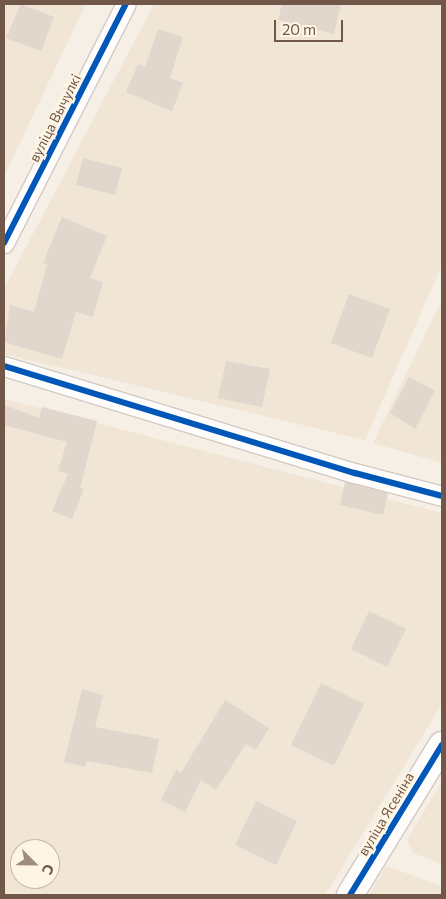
<!DOCTYPE html>
<html>
<head>
<meta charset="utf-8">
<style>
	body { margin:0 }
	#map { position:relative; width:446px; height:899px; overflow:hidden; background:#f5efe5; font-family:Commissioner,sans-serif }
	div>[style] { position:absolute }
	.residential>* { inset:0; background:#f1e5d5 }
	.building>* { inset:0; background:#e1d7cd }
	.roads { filter:drop-shadow(1px 0 #d3cac1) drop-shadow(-1px 0 #d3cac1) drop-shadow(0 1px #d3cac1) drop-shadow(0 -1px #d3cac1) }
	.street>* { height:19px; margin:-9.5px; padding:0 9.5px; transform-origin:9.5px; border-radius:9.5px; background:#fefdfb }
	.secondary>* { height:26px; margin:-13px; padding:0 13px; transform-origin:13px; border-radius:13px; background:#fefdfb }
	.cycleway>* { height:6px; margin:-3px; padding:0 3px; transform-origin:3px; border-radius:3px; background:#0057b8 }
	span { translate:-50% -50%; white-space:nowrap; text-align:center; line-height:1.15; -webkit-text-stroke:4.5px #fff5e5; paint-order:stroke }
	.street-label { font-size:14px; color:#715748 }
	.frame { position:absolute; inset:0; border:5px solid #715748; pointer-events:none }
	.north { position:absolute; left:10px; top:839px; width:50px; height:50px; box-sizing:border-box; background:#fff5e5; border:1px solid #c6b6a6; border-radius:50%; rotate:113deg; font-size:14px; font-weight:700; line-height:20px; text-align:center; color:#715748 }
	.north::after { content:''; display:block; margin:auto; width:18px; height:22px; background:#9f8c7f; clip-path:polygon(50% 0,100% 100%,50% 72%,0 100%) }
	.scale { position:absolute; left:274px; top:20px; width:69px; height:22px; box-sizing:border-box; border:2px solid #715748; border-top:0; padding-left:6px; font-size:15px; line-height:18px; white-space:nowrap; color:#715748; -webkit-text-stroke:4px #fff5e5; paint-order:stroke }
</style>
</head>
<body>
<div id="map">
	<div class="residential">
		<div style="clip-path:polygon(4px 4px,86px 4px,4px 176px)"></div>
		<div style="clip-path:polygon(154px 4px,442px 4px,442px 265px,365px 440px,4px 354px,4px 289px)"></div>
		<div style="clip-path:polygon(442px 300px,442px 463px,373px 443px)"></div>
		<div style="clip-path:polygon(evenodd,4px 399px,442px 513px,442px 704px,325px 895px,4px 895px,4px 399px,20px 849px,50px 849px,50px 879px,20px 879px,20px 849px)"></div>
		<div style="clip-path:polygon(442px 781px,442px 864px,413px 853px,407px 840px)"></div>
		<div style="clip-path:polygon(386px 866px,442px 886px,442px 895px,369px 895px)"></div>
	</div>
	<div class="building">
		<div style="clip-path:polygon(21px 4px,54px 17px,41px 51px,6px 38px)"></div>
		<div style="clip-path:polygon(282px 4px,341px 4px,334px 34px,278px 20px)"></div>
		<div style="clip-path:polygon(158px 29px,183px 37px,170px 78px,183px 83px,172px 111px,126px 92px,138px 64px,145px 67px)"></div>
		<div style="clip-path:polygon(83px 158px,122px 168px,115px 195px,76px 185px)"></div>
		<div style="clip-path:polygon(62px 217px,107px 236px,90px 278px,103px 282px,93px 317px,76px 312px,62px 359px,4px 342px,10px 305px,34px 312px,47px 264px,43px 263px)"></div>
		<div style="clip-path:polygon(349px 294px,390px 309px,372px 358px,331px 343px)"></div>
		<div style="clip-path:polygon(226px 361px,270px 369px,262px 407px,218px 398px)"></div>
		<div style="clip-path:polygon(409px 377px,435px 391px,415px 429px,390px 413px)"></div>
		<div style="clip-path:polygon(4px 405px,39px 418px,42px 407px,97px 421px,80px 488px,84px 489px,72px 519px,52px 511px,68px 474px,58px 471px,67px 442px,4px 425px)"></div>
		<div style="clip-path:polygon(345px 482px,388px 493px,383px 515px,340px 505px)"></div>
		<div style="clip-path:polygon(369px 611px,406px 629px,387px 667px,351px 649px)"></div>
		<div style="clip-path:polygon(321px 683px,364px 704px,334px 766px,291px 745px)"></div>
		<div style="clip-path:polygon(82px 689px,103px 695px,95px 727px,159px 739px,152px 773px,87px 761px,85px 767px,64px 762px)"></div>
		<div style="clip-path:polygon(225px 700px,269px 728px,256px 750px,246px 744px,216px 790px,201px 780px,185px 812px,161px 800px,176px 770px,181px 773px)"></div>
		<div style="clip-path:polygon(256px 801px,297px 821px,276px 865px,235px 845px)"></div>
	</div>
	<div class="roads">
		<div class="street">
			<div style="left:4px;top:243px;width:268px;rotate:-63deg"></div>
			<div style="left:4px;top:366px;width:367px;rotate:17deg"></div>
			<div style="left:355px;top:473px;width:90px;rotate:14.8deg"></div>
		</div>
		<div class="secondary">
			<div style="left:350px;top:895px;width:176px;rotate:-58.5deg"></div>
		</div>
	</div>
	<div class="cycleway">
		<div style="left:4px;top:243px;width:268px;rotate:-63deg"></div>
		<div style="left:4px;top:366px;width:367px;rotate:17deg"></div>
		<div style="left:355px;top:473px;width:90px;rotate:14.8deg"></div>
		<div style="left:350px;top:895px;width:176px;rotate:-58.5deg"></div>
	</div>
	<div class="street-label">
		<span style="left:55px;top:118px;rotate:-63deg">вуліца Вычулкі</span>
		<span style="left:386px;top:814px;rotate:-59deg">вуліца Ясеніна</span>
	</div>
	<div class="frame"></div>
	<div class="north">С</div>
	<div class="scale">20 m</div>
</div>
</body>
</html>
